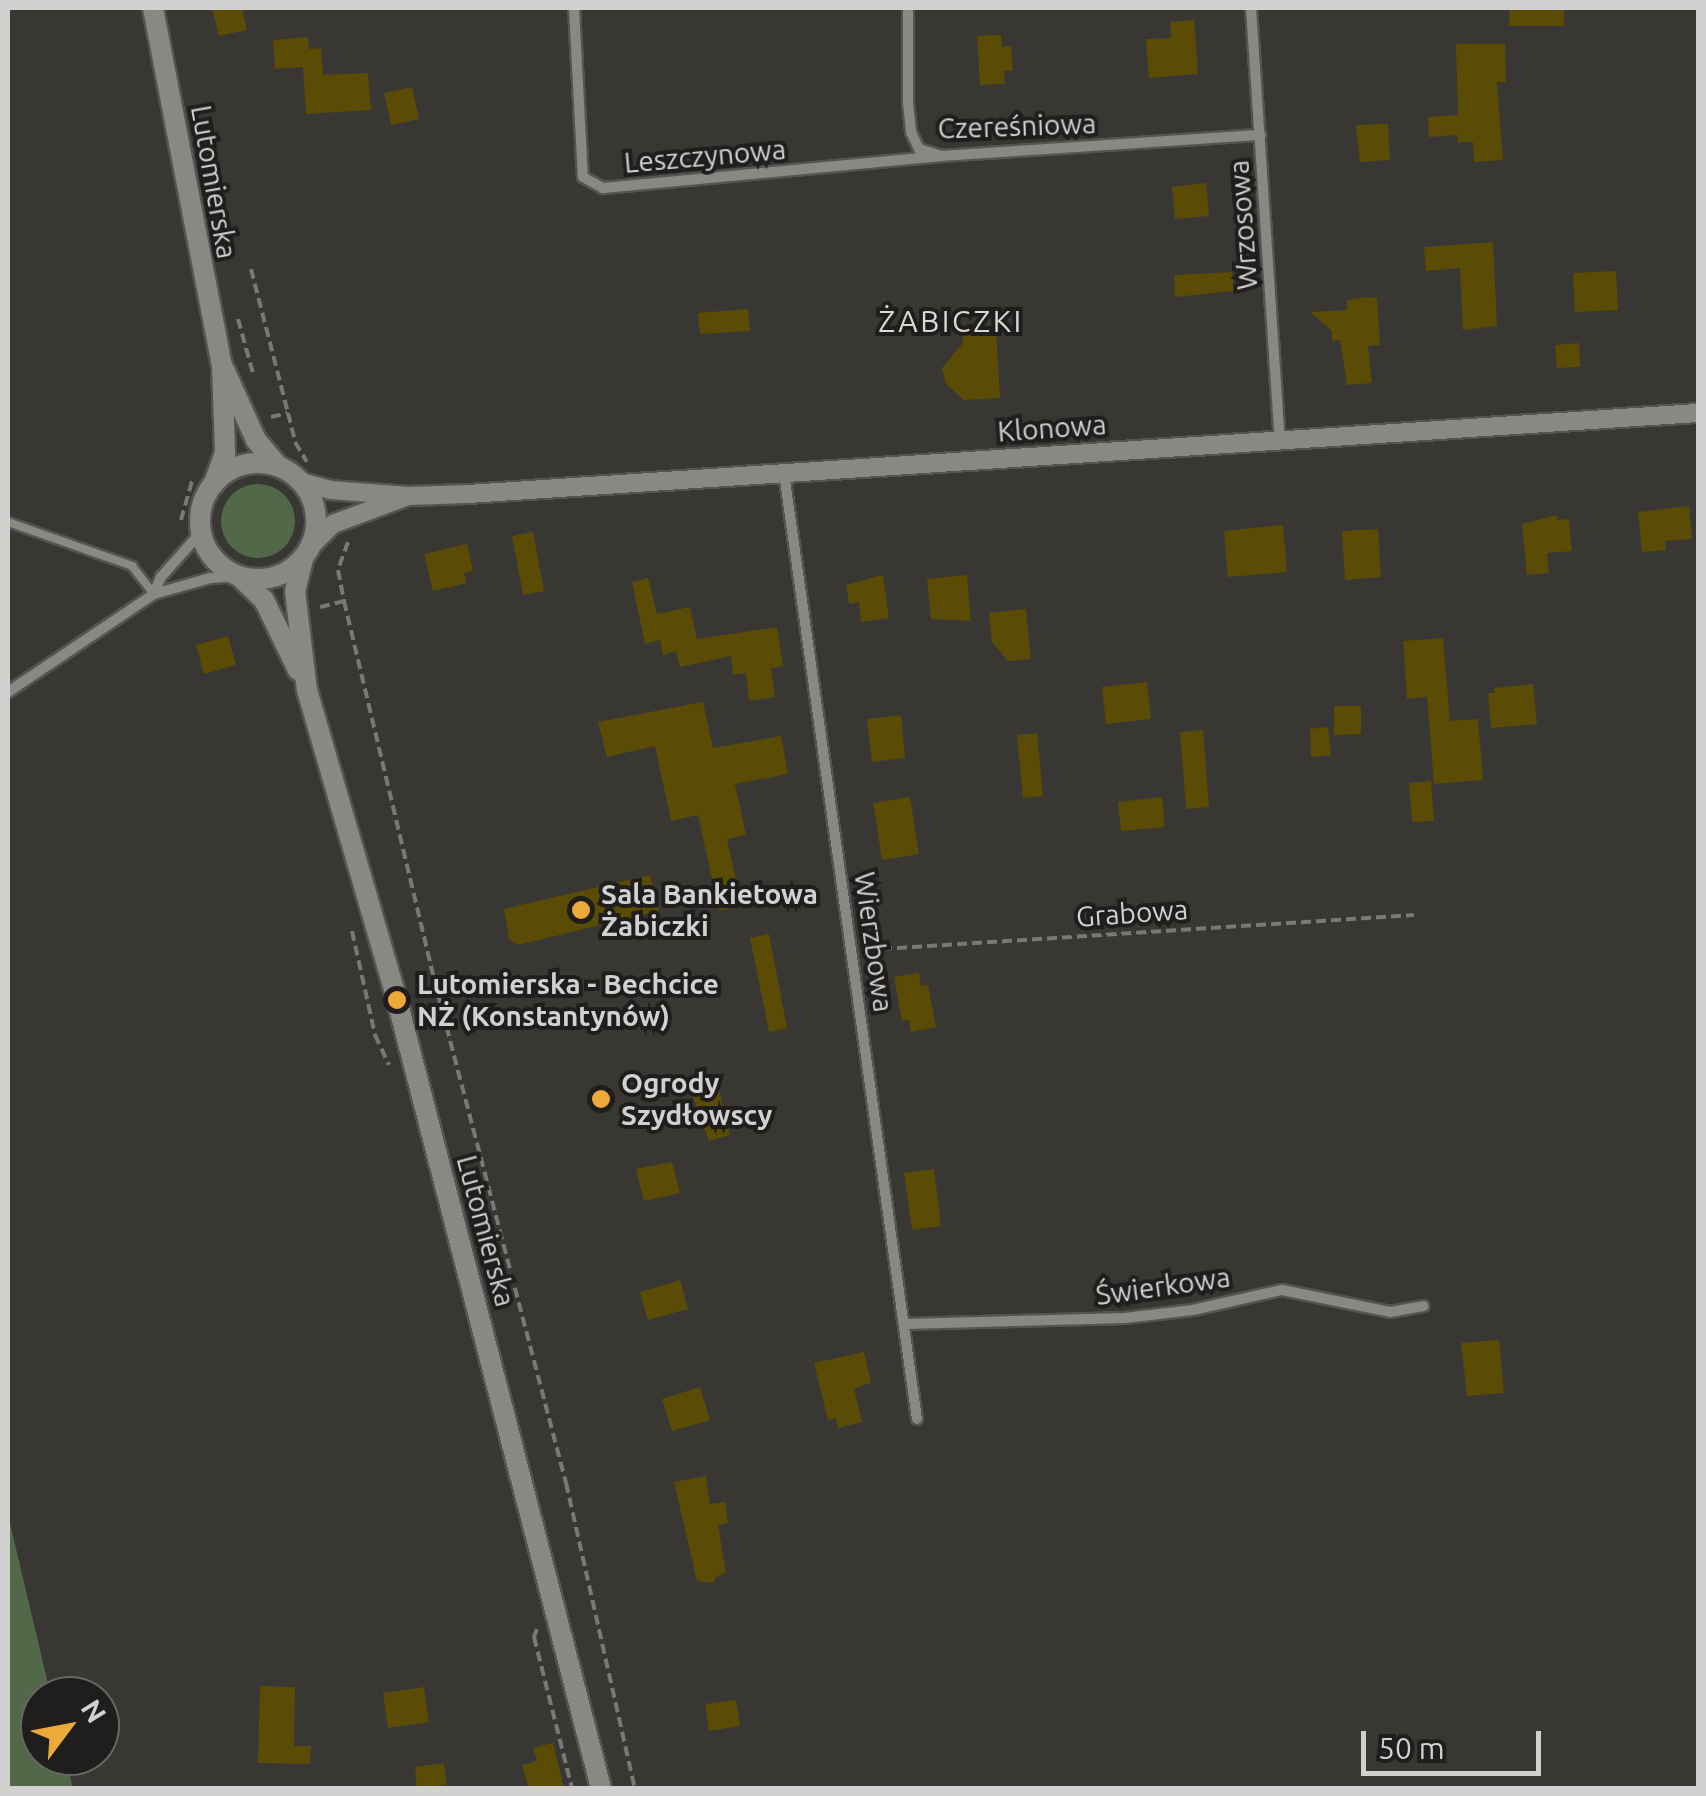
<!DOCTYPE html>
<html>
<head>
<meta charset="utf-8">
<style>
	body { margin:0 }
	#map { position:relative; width:1706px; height:1796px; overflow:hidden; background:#383734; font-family:Ubuntu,sans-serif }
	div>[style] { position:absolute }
	.green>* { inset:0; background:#516849 }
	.round { border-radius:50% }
	.building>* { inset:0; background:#5b4c05 }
	.path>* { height:4px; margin-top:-2px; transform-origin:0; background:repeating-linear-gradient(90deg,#797876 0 10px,transparent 0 15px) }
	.roads { filter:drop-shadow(2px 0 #555452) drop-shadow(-2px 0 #555452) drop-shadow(0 2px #555452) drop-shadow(0 -2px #555452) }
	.service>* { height:8px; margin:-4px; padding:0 4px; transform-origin:4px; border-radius:4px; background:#898885 }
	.minor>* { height:10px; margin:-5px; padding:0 5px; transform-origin:5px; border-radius:5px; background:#898885 }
	.tertiary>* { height:18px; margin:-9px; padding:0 9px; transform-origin:9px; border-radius:9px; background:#898885 }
	.secondary>* { height:20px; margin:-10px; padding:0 10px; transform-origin:10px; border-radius:10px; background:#898885 }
	.secondary>.ring { margin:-10px; padding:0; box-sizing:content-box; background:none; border:20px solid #898885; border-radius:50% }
	.dots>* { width:28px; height:28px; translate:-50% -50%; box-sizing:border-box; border:5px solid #1f1e1d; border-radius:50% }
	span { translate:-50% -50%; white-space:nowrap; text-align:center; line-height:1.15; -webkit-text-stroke:8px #1f1e1d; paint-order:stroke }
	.street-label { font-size:28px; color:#d2d1d0 }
	.poi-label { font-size:28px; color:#d2d1d0; font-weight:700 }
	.left { translate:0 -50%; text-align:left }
	.neighbourhood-label { font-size:30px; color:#dad9d5; letter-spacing:2.5px }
	.frame { position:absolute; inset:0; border:10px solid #d2d1d0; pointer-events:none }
	.north { position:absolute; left:20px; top:1676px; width:100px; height:100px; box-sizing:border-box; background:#1f1e1d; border:2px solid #676665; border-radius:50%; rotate:58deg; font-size:28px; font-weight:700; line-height:40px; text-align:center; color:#d2d1d0 }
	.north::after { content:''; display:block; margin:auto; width:35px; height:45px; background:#ebaa39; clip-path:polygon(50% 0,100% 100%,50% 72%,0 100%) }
	.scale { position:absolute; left:1361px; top:1731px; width:180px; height:45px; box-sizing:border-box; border:5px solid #d2d1d0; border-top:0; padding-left:12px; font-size:30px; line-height:35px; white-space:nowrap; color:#d2d1d0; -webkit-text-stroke:8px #1f1e1d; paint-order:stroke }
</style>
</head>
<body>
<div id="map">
	<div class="green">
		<div class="round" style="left:221px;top:484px;width:74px;height:74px"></div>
		<div style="clip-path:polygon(8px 1515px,51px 1696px,40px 1696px,40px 1756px,65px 1756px,73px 1788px,8px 1788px)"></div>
	</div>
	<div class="building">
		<div style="clip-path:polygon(212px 8px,242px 8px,247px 30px,219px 36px)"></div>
		<div style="clip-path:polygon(1510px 8px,1564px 8px,1564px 26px,1509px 26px)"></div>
		<div style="clip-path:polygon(1194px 20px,1198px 74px,1149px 78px,1146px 39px,1171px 38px,1170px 22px)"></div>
		<div style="clip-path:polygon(1001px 35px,1002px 47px,1011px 46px,1013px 71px,1004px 71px,1005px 84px,980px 85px,977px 36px)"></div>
		<div style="clip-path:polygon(308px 37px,309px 49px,321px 48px,323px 75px,368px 73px,371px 110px,306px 114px,303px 67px,275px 69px,273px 40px)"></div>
		<div style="clip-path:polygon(1456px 44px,1505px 44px,1506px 82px,1497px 82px,1503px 160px,1474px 162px,1473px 142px,1458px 142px,1457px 135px,1429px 137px,1428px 117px,1458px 115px)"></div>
		<div style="clip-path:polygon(412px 87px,419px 119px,391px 125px,384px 93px)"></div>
		<div style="clip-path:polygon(1388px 124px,1390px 160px,1360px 162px,1356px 125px)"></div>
		<div style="clip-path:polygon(1206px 183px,1209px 216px,1175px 219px,1172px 187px)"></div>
		<div style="clip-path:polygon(1493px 242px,1497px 326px,1463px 330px,1460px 268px,1426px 271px,1424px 247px)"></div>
		<div style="clip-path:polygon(1616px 271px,1618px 310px,1575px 312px,1573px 273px)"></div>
		<div style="clip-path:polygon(1232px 272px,1234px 291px,1175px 297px,1174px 275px)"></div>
		<div style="clip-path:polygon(1366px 297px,1377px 298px,1380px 345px,1368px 346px,1372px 383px,1347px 385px,1340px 340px,1332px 341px,1332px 331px,1310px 312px,1347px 310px,1347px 300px)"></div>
		<div style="clip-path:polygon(748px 309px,750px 331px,700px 334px,698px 313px)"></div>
		<div style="clip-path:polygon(996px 329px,1000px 398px,964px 400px,946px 384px,942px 368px,963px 343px,962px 333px)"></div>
		<div style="clip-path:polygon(1579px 343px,1580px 367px,1557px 368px,1555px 345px)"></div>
		<div style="clip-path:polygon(1689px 506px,1692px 539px,1665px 541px,1666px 550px,1642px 552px,1638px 512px)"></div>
		<div style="clip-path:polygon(1557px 515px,1557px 520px,1569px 519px,1572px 551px,1547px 553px,1549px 573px,1527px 575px,1522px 524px)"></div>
		<div style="clip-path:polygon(1283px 525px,1287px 572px,1228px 577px,1224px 531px)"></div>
		<div style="clip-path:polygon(1378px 529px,1381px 577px,1345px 580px,1342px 531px)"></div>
		<div style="clip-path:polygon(533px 532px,544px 591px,523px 595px,512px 536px)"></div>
		<div style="clip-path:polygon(467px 544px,473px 571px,464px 573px,467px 583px,433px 591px,424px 554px)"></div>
		<div style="clip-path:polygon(883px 575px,889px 618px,861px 622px,859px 602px,849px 604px,846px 585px)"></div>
		<div style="clip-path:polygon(967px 575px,971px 621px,931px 619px,927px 579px)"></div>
		<div style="clip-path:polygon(648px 578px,657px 614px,690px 607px,697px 639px,777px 627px,783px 666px,771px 668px,775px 697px,749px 701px,746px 673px,733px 675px,731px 656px,680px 667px,676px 651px,663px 655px,660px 640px,645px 644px,632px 582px)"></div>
		<div style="clip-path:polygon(1026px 609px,1031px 659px,1008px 661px,992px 642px,989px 613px)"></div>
		<div style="clip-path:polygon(228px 636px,236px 665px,204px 674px,196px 645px)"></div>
		<div style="clip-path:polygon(1443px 638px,1450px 721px,1478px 719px,1483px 780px,1434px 784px,1427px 697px,1407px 699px,1403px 641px)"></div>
		<div style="clip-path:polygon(1147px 682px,1151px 719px,1106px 724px,1102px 687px)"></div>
		<div style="clip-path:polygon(1533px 684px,1537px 724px,1491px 728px,1488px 693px,1494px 693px,1494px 688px)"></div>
		<div style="clip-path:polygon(703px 702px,713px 748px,781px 736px,788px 774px,735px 784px,746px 835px,727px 839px,742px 906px,719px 911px,698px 815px,671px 821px,655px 746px,607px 757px,598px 722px)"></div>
		<div style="clip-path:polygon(1334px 706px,1361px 706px,1361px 734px,1334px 735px)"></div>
		<div style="clip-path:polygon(901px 715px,905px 758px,872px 762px,867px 719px)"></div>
		<div style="clip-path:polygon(1328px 727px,1331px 755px,1311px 757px,1310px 729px)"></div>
		<div style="clip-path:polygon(1203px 730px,1209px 807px,1186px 809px,1180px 732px)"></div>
		<div style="clip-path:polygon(1037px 733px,1043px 796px,1023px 798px,1017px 735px)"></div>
		<div style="clip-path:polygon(1431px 781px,1434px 821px,1412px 822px,1409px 783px)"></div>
		<div style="clip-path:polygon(910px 797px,919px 854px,882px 860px,873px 803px)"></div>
		<div style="clip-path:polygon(1162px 797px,1165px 827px,1121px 831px,1118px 802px)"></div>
		<div style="clip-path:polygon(650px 875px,659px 911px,518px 945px,509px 939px,504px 909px)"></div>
		<div style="clip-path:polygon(769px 934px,787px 1028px,769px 1032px,750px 938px)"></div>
		<div style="clip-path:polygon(919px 973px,921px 986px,928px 985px,936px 1027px,911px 1032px,909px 1020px,902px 1021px,894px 977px)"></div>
		<div style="clip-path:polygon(716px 1078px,730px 1135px,709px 1141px,689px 1086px)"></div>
		<div style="clip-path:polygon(672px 1162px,680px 1193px,644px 1201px,636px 1169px)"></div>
		<div style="clip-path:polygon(934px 1169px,941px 1226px,912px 1230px,904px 1173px)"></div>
		<div style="clip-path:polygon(680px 1280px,688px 1309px,648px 1320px,640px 1292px)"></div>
		<div style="clip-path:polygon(1499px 1340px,1504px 1393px,1467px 1396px,1461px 1343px)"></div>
		<div style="clip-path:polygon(864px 1352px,871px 1383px,854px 1388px,862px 1422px,838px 1428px,836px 1418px,828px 1420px,814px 1363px)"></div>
		<div style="clip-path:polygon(700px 1387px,710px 1420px,672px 1431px,662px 1399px)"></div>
		<div style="clip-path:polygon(706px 1476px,710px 1504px,725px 1502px,728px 1523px,718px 1525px,726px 1573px,717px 1576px,713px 1583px,697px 1581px,674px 1482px)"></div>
		<div style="clip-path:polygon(260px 1686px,295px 1687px,294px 1746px,311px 1746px,310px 1764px,258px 1763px)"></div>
		<div style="clip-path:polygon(424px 1687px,429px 1722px,388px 1728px,383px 1693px)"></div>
		<div style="clip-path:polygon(736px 1700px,740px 1726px,709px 1731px,705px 1704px)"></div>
		<div style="clip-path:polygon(553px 1743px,564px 1788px,529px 1788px,522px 1765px,537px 1761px,533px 1748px)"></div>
		<div style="clip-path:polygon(444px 1763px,447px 1785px,417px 1788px,415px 1767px)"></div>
	</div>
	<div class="path">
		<div style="left:251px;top:269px;width:149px;rotate:75.6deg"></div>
		<div style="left:238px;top:319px;width:60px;rotate:74.6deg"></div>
		<div style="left:271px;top:417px;width:17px;rotate:-13deg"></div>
		<div style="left:288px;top:413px;width:30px;rotate:76deg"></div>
		<div style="left:295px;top:442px;width:23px;rotate:59deg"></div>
		<div style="left:181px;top:520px;width:41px;rotate:-74.2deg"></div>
		<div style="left:348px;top:542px;width:30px;rotate:110deg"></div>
		<div style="left:338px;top:570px;width:32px;rotate:79deg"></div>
		<div style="left:344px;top:601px;width:393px;rotate:76.6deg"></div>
		<div style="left:435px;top:983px;width:517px;rotate:75.32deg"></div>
		<div style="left:566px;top:1483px;width:313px;rotate:77.3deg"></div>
		<div style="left:320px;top:607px;width:25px;rotate:-14deg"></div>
		<div style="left:352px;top:931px;width:107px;rotate:77.5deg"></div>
		<div style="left:375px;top:1035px;width:33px;rotate:65deg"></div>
		<div style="left:867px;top:950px;width:548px;rotate:-3.66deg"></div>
		<div style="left:537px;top:1629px;width:9px;rotate:111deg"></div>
		<div style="left:534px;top:1637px;width:156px;rotate:75.9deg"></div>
	</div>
	<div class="roads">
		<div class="service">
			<div style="left:8px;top:522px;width:132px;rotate:19.5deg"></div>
			<div style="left:132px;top:566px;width:36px;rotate:52deg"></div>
		</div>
		<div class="minor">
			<div style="left:574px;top:8px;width:169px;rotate:87deg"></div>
			<div style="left:583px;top:177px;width:23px;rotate:29deg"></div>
			<div style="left:603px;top:188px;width:341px;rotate:-5.4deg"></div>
			<div style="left:908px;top:8px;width:95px;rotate:90deg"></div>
			<div style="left:908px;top:103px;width:29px;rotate:84deg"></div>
			<div style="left:911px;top:132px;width:19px;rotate:65deg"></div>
			<div style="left:919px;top:149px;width:24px;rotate:17deg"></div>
			<div style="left:942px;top:156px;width:319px;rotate:-3.8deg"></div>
			<div style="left:1251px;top:8px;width:433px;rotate:86.2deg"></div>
			<div style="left:784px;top:473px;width:955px;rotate:82deg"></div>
			<div style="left:154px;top:594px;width:18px;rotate:-68deg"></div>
			<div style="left:161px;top:577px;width:51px;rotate:-48.2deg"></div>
			<div style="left:195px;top:539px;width:17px;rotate:-73deg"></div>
			<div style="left:8px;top:692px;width:176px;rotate:-33.9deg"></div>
			<div style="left:154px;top:594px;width:58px;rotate:-15.9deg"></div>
			<div style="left:210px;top:578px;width:29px;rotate:-4deg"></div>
			<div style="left:906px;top:1324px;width:219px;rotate:-1.6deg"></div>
			<div style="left:1125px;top:1318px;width:68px;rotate:-6.7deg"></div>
			<div style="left:1193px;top:1310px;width:91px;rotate:-12.7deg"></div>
			<div style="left:1282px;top:1290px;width:110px;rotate:11.5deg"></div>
			<div style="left:1390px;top:1312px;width:34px;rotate:-10deg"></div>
		</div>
		<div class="tertiary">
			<div style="left:301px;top:482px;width:30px;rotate:15deg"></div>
			<div style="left:330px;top:490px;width:79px;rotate:4.3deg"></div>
			<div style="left:409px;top:496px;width:59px;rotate:-1.9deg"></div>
			<div style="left:468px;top:494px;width:1233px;rotate:-3.77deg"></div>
			<div style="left:310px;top:547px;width:33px;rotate:-45deg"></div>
			<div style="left:333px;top:524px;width:80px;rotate:-20.5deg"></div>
		</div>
		<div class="secondary">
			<div style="left:153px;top:8px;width:364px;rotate:79.1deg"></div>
			<div style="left:222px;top:365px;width:88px;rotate:88deg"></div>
			<div style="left:225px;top:453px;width:33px;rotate:110deg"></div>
			<div style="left:225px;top:371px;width:76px;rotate:65.8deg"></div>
			<div style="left:256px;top:440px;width:34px;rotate:50deg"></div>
			<div class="ring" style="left:200px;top:463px;width:96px;height:96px"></div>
			<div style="left:303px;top:559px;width:33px;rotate:104deg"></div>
			<div style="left:295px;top:591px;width:100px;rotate:83.1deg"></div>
			<div style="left:307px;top:690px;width:323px;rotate:73.8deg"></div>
			<div style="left:397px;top:1000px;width:814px;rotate:75.49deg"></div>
			<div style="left:240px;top:577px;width:33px;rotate:44deg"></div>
			<div style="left:264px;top:600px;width:78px;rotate:64.1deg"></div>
		</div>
	</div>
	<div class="dots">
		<div style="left:581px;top:910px;background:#ebaa39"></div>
		<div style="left:397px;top:1000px;background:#ebaa39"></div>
		<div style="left:601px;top:1099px;background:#ebaa39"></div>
	</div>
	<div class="street-label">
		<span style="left:1017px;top:126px;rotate:-2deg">Czereśniowa</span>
		<span style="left:705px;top:156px;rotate:-5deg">Leszczynowa</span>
		<span style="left:214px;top:182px;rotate:80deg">Lutomierska</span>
		<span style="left:1243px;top:225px;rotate:-94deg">Wrzosowa</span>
		<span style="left:1052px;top:428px;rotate:-4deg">Klonowa</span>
		<span style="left:1132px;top:913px;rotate:-4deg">Grabowa</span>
		<span style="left:874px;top:942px;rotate:82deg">Wierzbowa</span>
		<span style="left:486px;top:1231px;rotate:75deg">Lutomierska</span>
		<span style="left:1163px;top:1286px;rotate:-8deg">Świerkowa</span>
	</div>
	<div class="poi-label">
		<span class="left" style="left:601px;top:910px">Sala Bankietowa<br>Żabiczki</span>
		<span class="left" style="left:417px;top:1000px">Lutomierska - Bechcice<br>NŻ (Konstantynów)</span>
		<span class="left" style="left:621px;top:1099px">Ogrody<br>Szydłowscy</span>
	</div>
	<div class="neighbourhood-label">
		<span style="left:951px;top:321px">ŻABICZKI</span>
	</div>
	<div class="frame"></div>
	<div class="north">N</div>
	<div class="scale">50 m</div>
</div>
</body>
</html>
